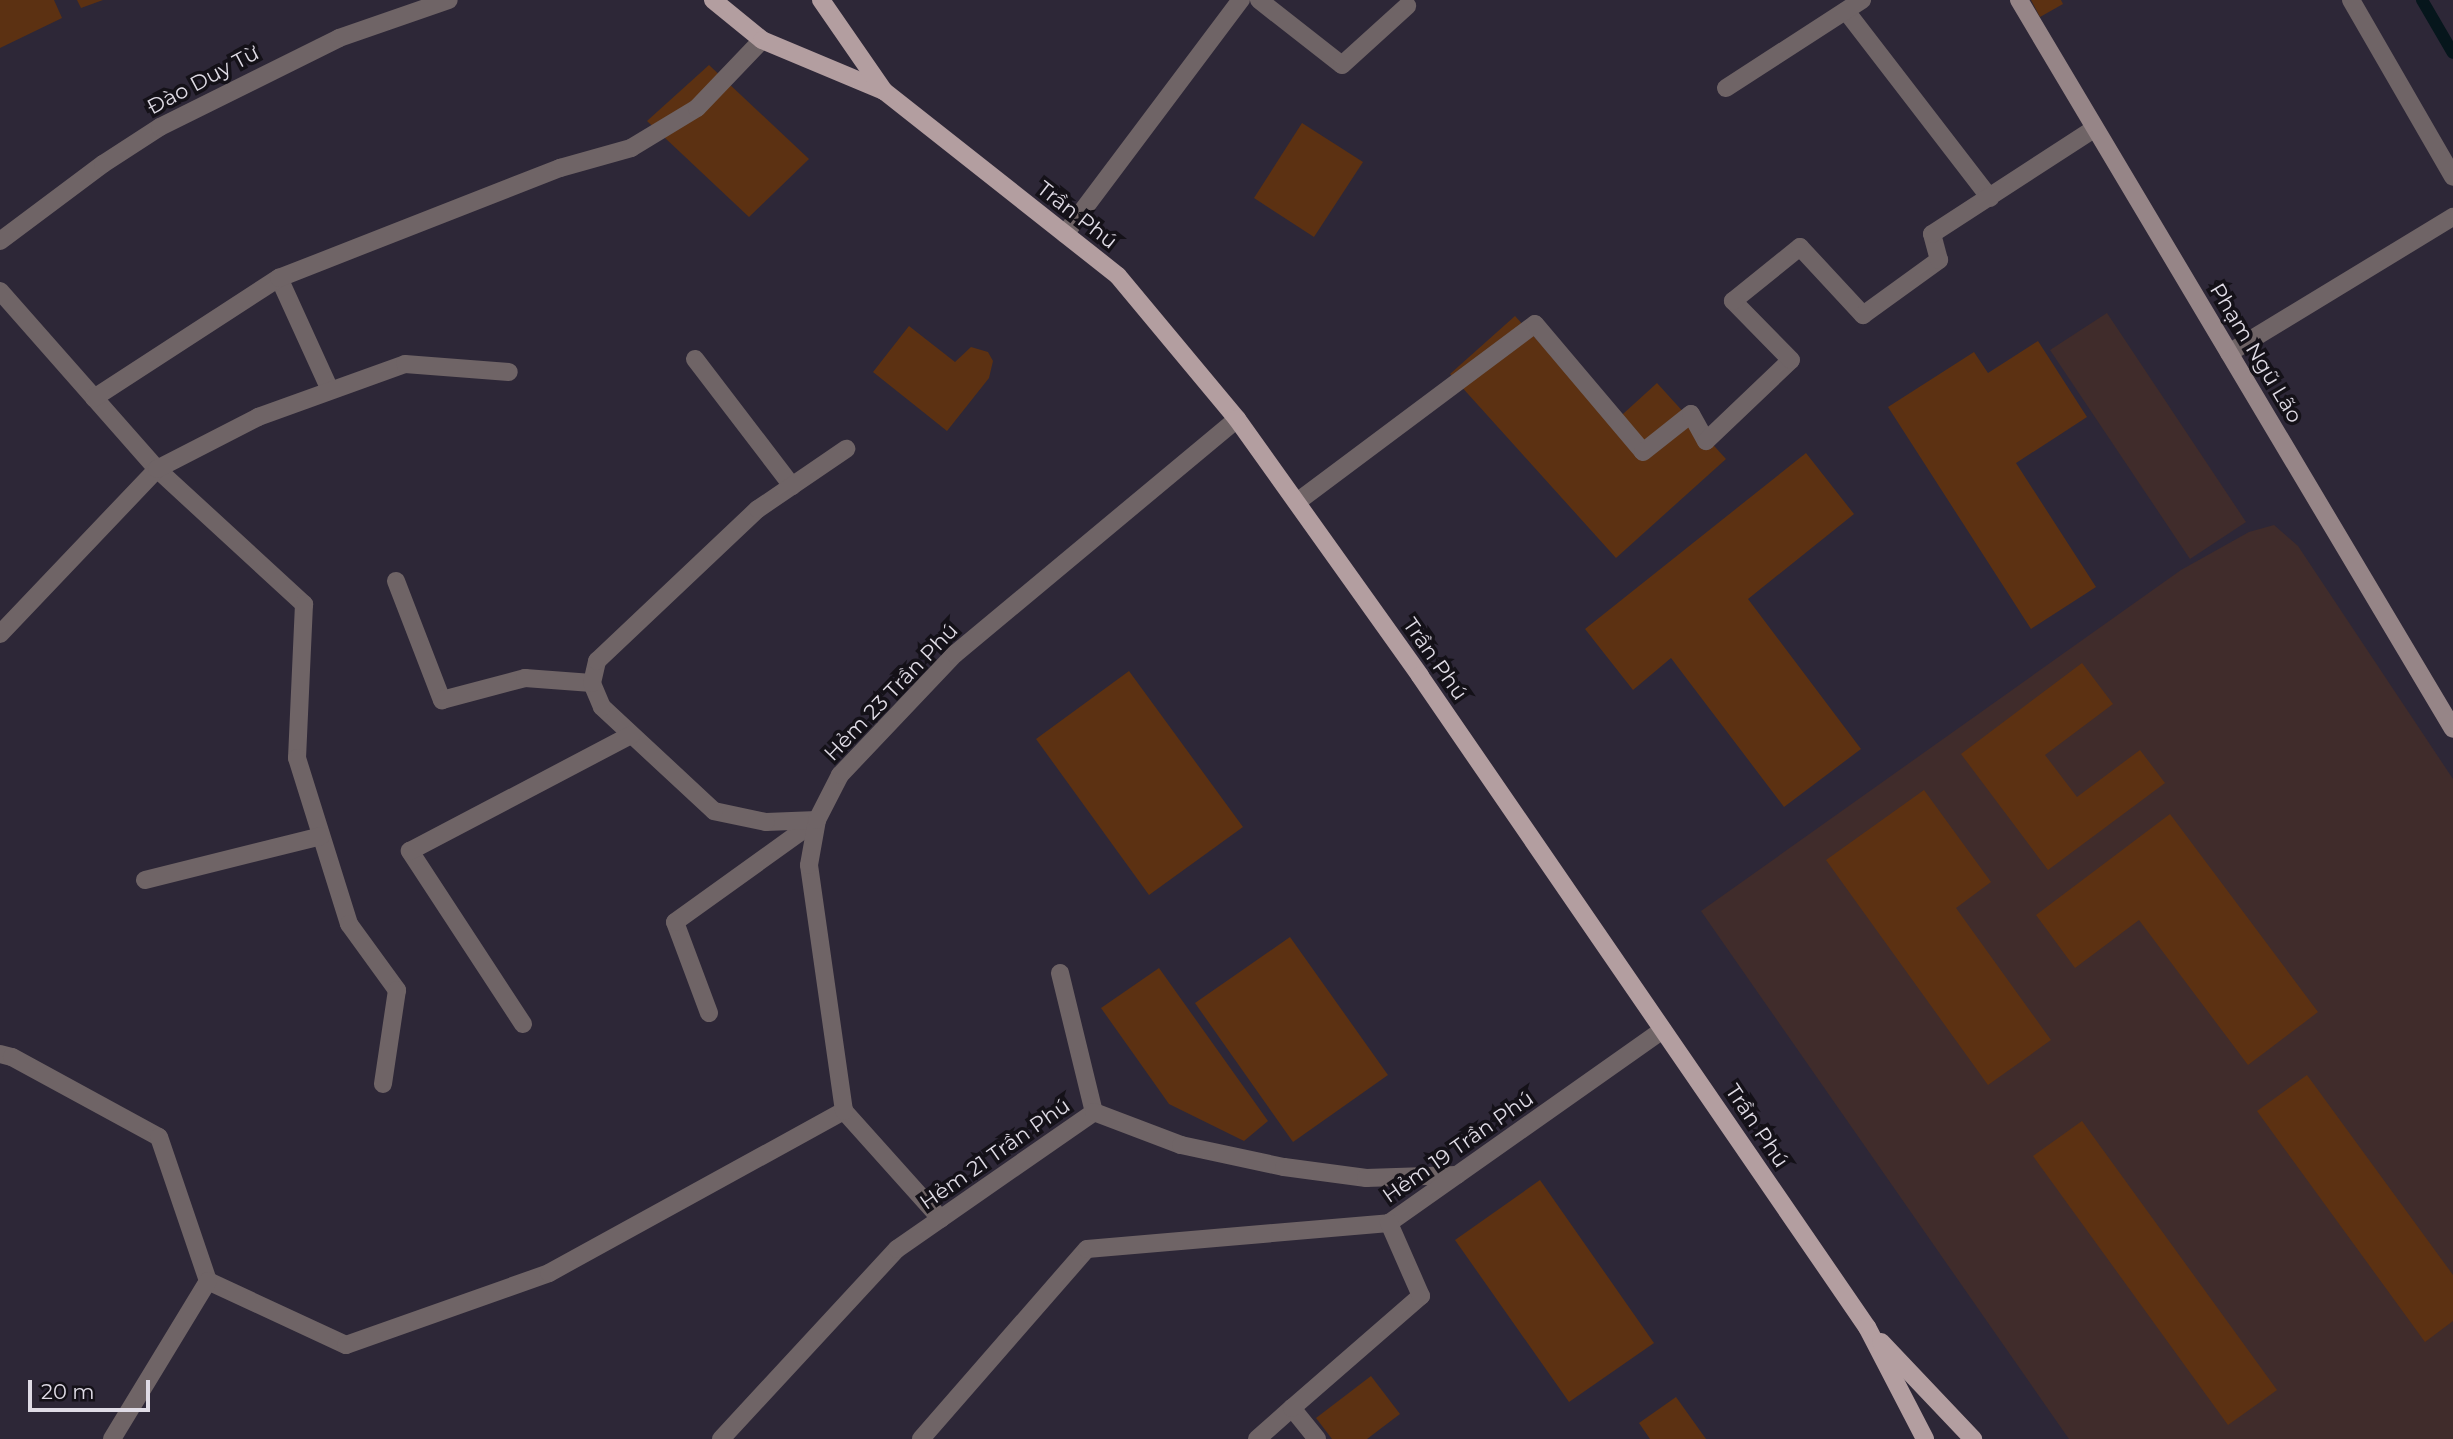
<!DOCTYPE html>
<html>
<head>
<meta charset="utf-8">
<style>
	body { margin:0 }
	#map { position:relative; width:2453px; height:1439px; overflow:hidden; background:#2d2737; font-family:Montserrat,sans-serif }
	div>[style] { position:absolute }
	.education>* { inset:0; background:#402c2b }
	.stream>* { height:12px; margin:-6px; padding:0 6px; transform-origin:6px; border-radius:6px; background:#06161c }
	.building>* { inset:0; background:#5c3112 }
	.lane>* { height:18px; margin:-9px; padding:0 9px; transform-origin:9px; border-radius:9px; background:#6f6466 }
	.street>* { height:18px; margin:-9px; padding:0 9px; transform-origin:9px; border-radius:9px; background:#6f6466 }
	.secondary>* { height:18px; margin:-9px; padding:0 9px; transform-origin:9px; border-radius:9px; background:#968587 }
	.primary>* { height:18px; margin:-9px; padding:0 9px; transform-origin:9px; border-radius:9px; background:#b39ea0 }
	span { translate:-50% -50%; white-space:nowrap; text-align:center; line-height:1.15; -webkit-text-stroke:7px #141118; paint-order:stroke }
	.street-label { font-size:21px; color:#dfdbe5 }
	.scale { position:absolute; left:28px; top:1380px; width:122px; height:32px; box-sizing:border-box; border:4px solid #dfdbe5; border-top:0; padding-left:9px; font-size:21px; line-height:24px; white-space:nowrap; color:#dfdbe5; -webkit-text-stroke:5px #141118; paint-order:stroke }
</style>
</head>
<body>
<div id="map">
	<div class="education">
		<div style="clip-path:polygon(2107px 313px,2246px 522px,2190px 559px,2050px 350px)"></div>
		<div style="clip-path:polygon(2274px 525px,2298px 546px,2453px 779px,2453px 1439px,2069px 1439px,1701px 911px,2181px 570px,2249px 532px)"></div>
	</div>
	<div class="stream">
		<div style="left:2422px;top:0;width:61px;rotate:59.7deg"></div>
	</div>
	<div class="building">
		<div style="clip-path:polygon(0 0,54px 0,62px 18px,0 48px)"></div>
		<div style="clip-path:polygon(77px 0,103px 0,81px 8px)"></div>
		<div style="clip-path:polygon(2031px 0,2061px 0,2063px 4px,2040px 17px)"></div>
		<div style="clip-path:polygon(709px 65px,809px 159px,749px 217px,647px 121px)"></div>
		<div style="clip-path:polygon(1302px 123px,1363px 162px,1314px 237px,1254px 198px)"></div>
		<div style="clip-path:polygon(1515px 316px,1613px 423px,1657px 383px,1726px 459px,1616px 558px,1450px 374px)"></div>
		<div style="clip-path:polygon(909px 326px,955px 362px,971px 347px,988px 352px,993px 361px,989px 378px,947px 431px,873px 372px)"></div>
		<div style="clip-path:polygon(2038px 341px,2087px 417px,2016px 463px,2096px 587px,2031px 629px,1888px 407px,1974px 352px,1988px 373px)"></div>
		<div style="clip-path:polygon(1806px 453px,1854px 514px,1748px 599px,1861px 749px,1784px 807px,1671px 658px,1633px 690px,1585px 629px)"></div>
		<div style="clip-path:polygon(2082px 663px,2113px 704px,2045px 755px,2077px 797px,2140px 750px,2165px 783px,2048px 870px,1961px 754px)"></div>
		<div style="clip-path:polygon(1129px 671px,1243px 827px,1149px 895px,1036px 739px)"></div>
		<div style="clip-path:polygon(1924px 790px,1991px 882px,1956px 908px,2051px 1040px,1988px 1085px,1826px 860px)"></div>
		<div style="clip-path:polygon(2170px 814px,2318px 1012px,2248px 1065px,2139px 920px,2075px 968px,2036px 915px)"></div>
		<div style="clip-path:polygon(1290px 937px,1388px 1075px,1293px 1142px,1195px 1003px)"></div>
		<div style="clip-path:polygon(1159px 968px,1268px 1121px,1244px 1141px,1169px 1104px,1101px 1008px)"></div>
		<div style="clip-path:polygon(2307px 1075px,2453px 1275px,2453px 1321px,2425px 1342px,2257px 1111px)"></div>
		<div style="clip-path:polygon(2082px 1121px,2277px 1390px,2228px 1425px,2033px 1156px)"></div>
		<div style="clip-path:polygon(1540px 1180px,1654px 1343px,1569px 1402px,1455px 1240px)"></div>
		<div style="clip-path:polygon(1371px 1376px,1400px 1414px,1367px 1439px,1332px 1439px,1316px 1418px)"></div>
		<div style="clip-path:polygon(1676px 1397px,1706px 1439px,1650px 1439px,1639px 1423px)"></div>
	</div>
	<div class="lane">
		<div style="left:1259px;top:0;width:105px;rotate:38.1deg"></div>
		<div style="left:1342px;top:65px;width:88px;rotate:-42.2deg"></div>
		<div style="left:1846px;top:11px;width:236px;rotate:52.4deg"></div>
		<div style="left:1726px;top:88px;width:162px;rotate:-32.9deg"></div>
		<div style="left:1065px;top:234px;width:293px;rotate:-53.1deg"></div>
		<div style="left:279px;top:278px;width:123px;rotate:65.5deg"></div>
		<div style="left:0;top:291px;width:237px;rotate:48.6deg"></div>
		<div style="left:157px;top:469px;width:200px;rotate:42.6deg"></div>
		<div style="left:304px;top:604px;width:154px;rotate:92.6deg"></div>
		<div style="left:297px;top:758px;width:174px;rotate:72.6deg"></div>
		<div style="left:349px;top:924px;width:82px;rotate:54deg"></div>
		<div style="left:397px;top:990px;width:95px;rotate:98.5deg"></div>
		<div style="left:695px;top:359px;width:160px;rotate:52.6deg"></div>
		<div style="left:94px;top:398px;width:221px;rotate:-33deg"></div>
		<div style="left:279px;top:278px;width:302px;rotate:-21.4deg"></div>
		<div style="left:560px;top:168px;width:74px;rotate:-15.7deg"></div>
		<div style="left:631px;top:148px;width:77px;rotate:-31.2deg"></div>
		<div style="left:697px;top:108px;width:94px;rotate:-46.3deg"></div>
		<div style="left:1297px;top:502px;width:297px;rotate:-36.8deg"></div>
		<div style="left:1535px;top:324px;width:167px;rotate:49.8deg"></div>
		<div style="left:1643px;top:452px;width:61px;rotate:-38.4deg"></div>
		<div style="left:1691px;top:414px;width:31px;rotate:61deg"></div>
		<div style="left:1706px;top:441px;width:117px;rotate:-43.6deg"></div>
		<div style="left:1791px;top:360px;width:83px;rotate:-134.5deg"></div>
		<div style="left:1733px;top:301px;width:86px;rotate:-38.9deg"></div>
		<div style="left:1800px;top:247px;width:93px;rotate:47.2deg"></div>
		<div style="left:1863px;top:315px;width:94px;rotate:-35.9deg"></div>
		<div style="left:1939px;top:260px;width:27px;rotate:-105deg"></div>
		<div style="left:1932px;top:234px;width:194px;rotate:-33deg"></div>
		<div style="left:396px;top:581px;width:128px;rotate:68.9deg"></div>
		<div style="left:442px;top:700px;width:86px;rotate:-14.8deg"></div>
		<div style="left:525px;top:678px;width:67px;rotate:4.3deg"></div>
		<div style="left:0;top:634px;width:228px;rotate:-46.4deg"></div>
		<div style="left:157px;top:469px;width:114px;rotate:-27.2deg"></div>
		<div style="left:258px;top:417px;width:156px;rotate:-19.8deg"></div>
		<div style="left:405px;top:364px;width:104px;rotate:4.4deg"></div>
		<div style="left:145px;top:880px;width:181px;rotate:-14deg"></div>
		<div style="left:1060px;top:973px;width:143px;rotate:76.3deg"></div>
		<div style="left:709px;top:1013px;width:97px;rotate:-110.5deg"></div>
		<div style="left:675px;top:922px;width:175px;rotate:-35.7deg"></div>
		<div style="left:0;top:1054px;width:12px;rotate:14deg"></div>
		<div style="left:12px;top:1057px;width:167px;rotate:28.6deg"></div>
		<div style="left:159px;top:1137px;width:152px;rotate:71.2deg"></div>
		<div style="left:208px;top:1281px;width:152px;rotate:24.9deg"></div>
		<div style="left:346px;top:1345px;width:215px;rotate:-19.5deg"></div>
		<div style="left:549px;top:1273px;width:337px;rotate:-28.8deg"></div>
		<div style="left:844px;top:1111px;width:145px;rotate:48.1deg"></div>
		<div style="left:112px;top:1439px;width:185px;rotate:-58.7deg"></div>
		<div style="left:721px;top:1439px;width:259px;rotate:-47.2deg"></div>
		<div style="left:897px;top:1249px;width:240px;rotate:-34.8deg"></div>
		<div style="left:1094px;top:1112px;width:93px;rotate:20.8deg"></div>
		<div style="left:1181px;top:1145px;width:105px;rotate:12.1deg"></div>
		<div style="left:1284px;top:1167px;width:83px;rotate:7.6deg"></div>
		<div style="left:1366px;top:1178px;width:91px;rotate:-1.9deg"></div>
		<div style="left:921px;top:1439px;width:252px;rotate:-48.9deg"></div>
		<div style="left:1087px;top:1249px;width:303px;rotate:-4.9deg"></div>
		<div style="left:1389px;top:1223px;width:335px;rotate:-35.2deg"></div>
		<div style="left:1257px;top:1439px;width:47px;rotate:-41.5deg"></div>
		<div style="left:1317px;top:1439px;width:40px;rotate:-129deg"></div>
		<div style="left:1292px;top:1408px;width:171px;rotate:-41deg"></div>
		<div style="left:1421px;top:1296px;width:80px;rotate:-113.7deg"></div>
	</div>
	<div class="street">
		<div style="left:2351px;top:0;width:204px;rotate:60deg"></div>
		<div style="left:0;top:241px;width:129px;rotate:-36.8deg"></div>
		<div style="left:103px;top:164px;width:68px;rotate:-33deg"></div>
		<div style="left:160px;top:127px;width:200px;rotate:-26.4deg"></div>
		<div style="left:339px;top:38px;width:116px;rotate:-19.1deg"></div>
		<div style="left:2229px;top:353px;width:262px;rotate:-31.3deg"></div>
		<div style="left:817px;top:820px;width:51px;rotate:177.8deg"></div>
		<div style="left:766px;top:822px;width:53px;rotate:-168.1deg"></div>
		<div style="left:714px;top:811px;width:153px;rotate:-137.1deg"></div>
		<div style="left:602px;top:707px;width:26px;rotate:-113deg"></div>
		<div style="left:592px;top:683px;width:23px;rotate:-77deg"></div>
		<div style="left:597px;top:661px;width:221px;rotate:-43.4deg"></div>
		<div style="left:758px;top:509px;width:107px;rotate:-34.3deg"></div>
		<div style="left:523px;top:1024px;width:207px;rotate:-123.2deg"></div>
		<div style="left:410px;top:851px;width:250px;rotate:-27.7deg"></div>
		<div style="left:844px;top:1111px;width:248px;rotate:-98.1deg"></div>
		<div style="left:809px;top:865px;width:46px;rotate:-79.9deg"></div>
		<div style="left:817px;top:820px;width:51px;rotate:-62.9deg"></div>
		<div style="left:840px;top:775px;width:167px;rotate:-46.5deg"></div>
		<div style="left:955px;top:654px;width:367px;rotate:-39.8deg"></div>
	</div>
	<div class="secondary">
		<div style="left:2019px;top:0;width:848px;rotate:59.23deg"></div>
	</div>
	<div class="primary">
		<div style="left:713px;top:0;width:63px;rotate:39.2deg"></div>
		<div style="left:762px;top:40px;width:132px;rotate:22.7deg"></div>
		<div style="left:884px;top:91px;width:298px;rotate:38.3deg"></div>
		<div style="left:1118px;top:276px;width:186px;rotate:50.2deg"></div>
		<div style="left:1237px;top:419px;width:315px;rotate:54.5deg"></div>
		<div style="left:1420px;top:676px;width:790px;rotate:55.53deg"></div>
		<div style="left:1867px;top:1327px;width:126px;rotate:62.6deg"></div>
		<div style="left:821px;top:0;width:111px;rotate:55.3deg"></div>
		<div style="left:1881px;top:1342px;width:134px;rotate:46.5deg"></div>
	</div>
	<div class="street-label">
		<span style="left:203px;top:80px;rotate:-28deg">Đào Duy Từ</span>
		<span style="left:1077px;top:215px;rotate:38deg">Trần Phú</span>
		<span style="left:2256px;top:353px;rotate:59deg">Phạm Ngũ Lão</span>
		<span style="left:1435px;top:659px;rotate:55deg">Trần Phú</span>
		<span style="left:891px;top:692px;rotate:-46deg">Hẻm 23 Trần Phú</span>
		<span style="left:1757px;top:1126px;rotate:56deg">Trần Phú</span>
		<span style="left:1458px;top:1147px;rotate:-35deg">Hẻm 19 Trần Phú</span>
		<span style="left:995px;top:1154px;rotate:-35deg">Hẻm 21 Trần Phú</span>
	</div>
	<div class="scale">20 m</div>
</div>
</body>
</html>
